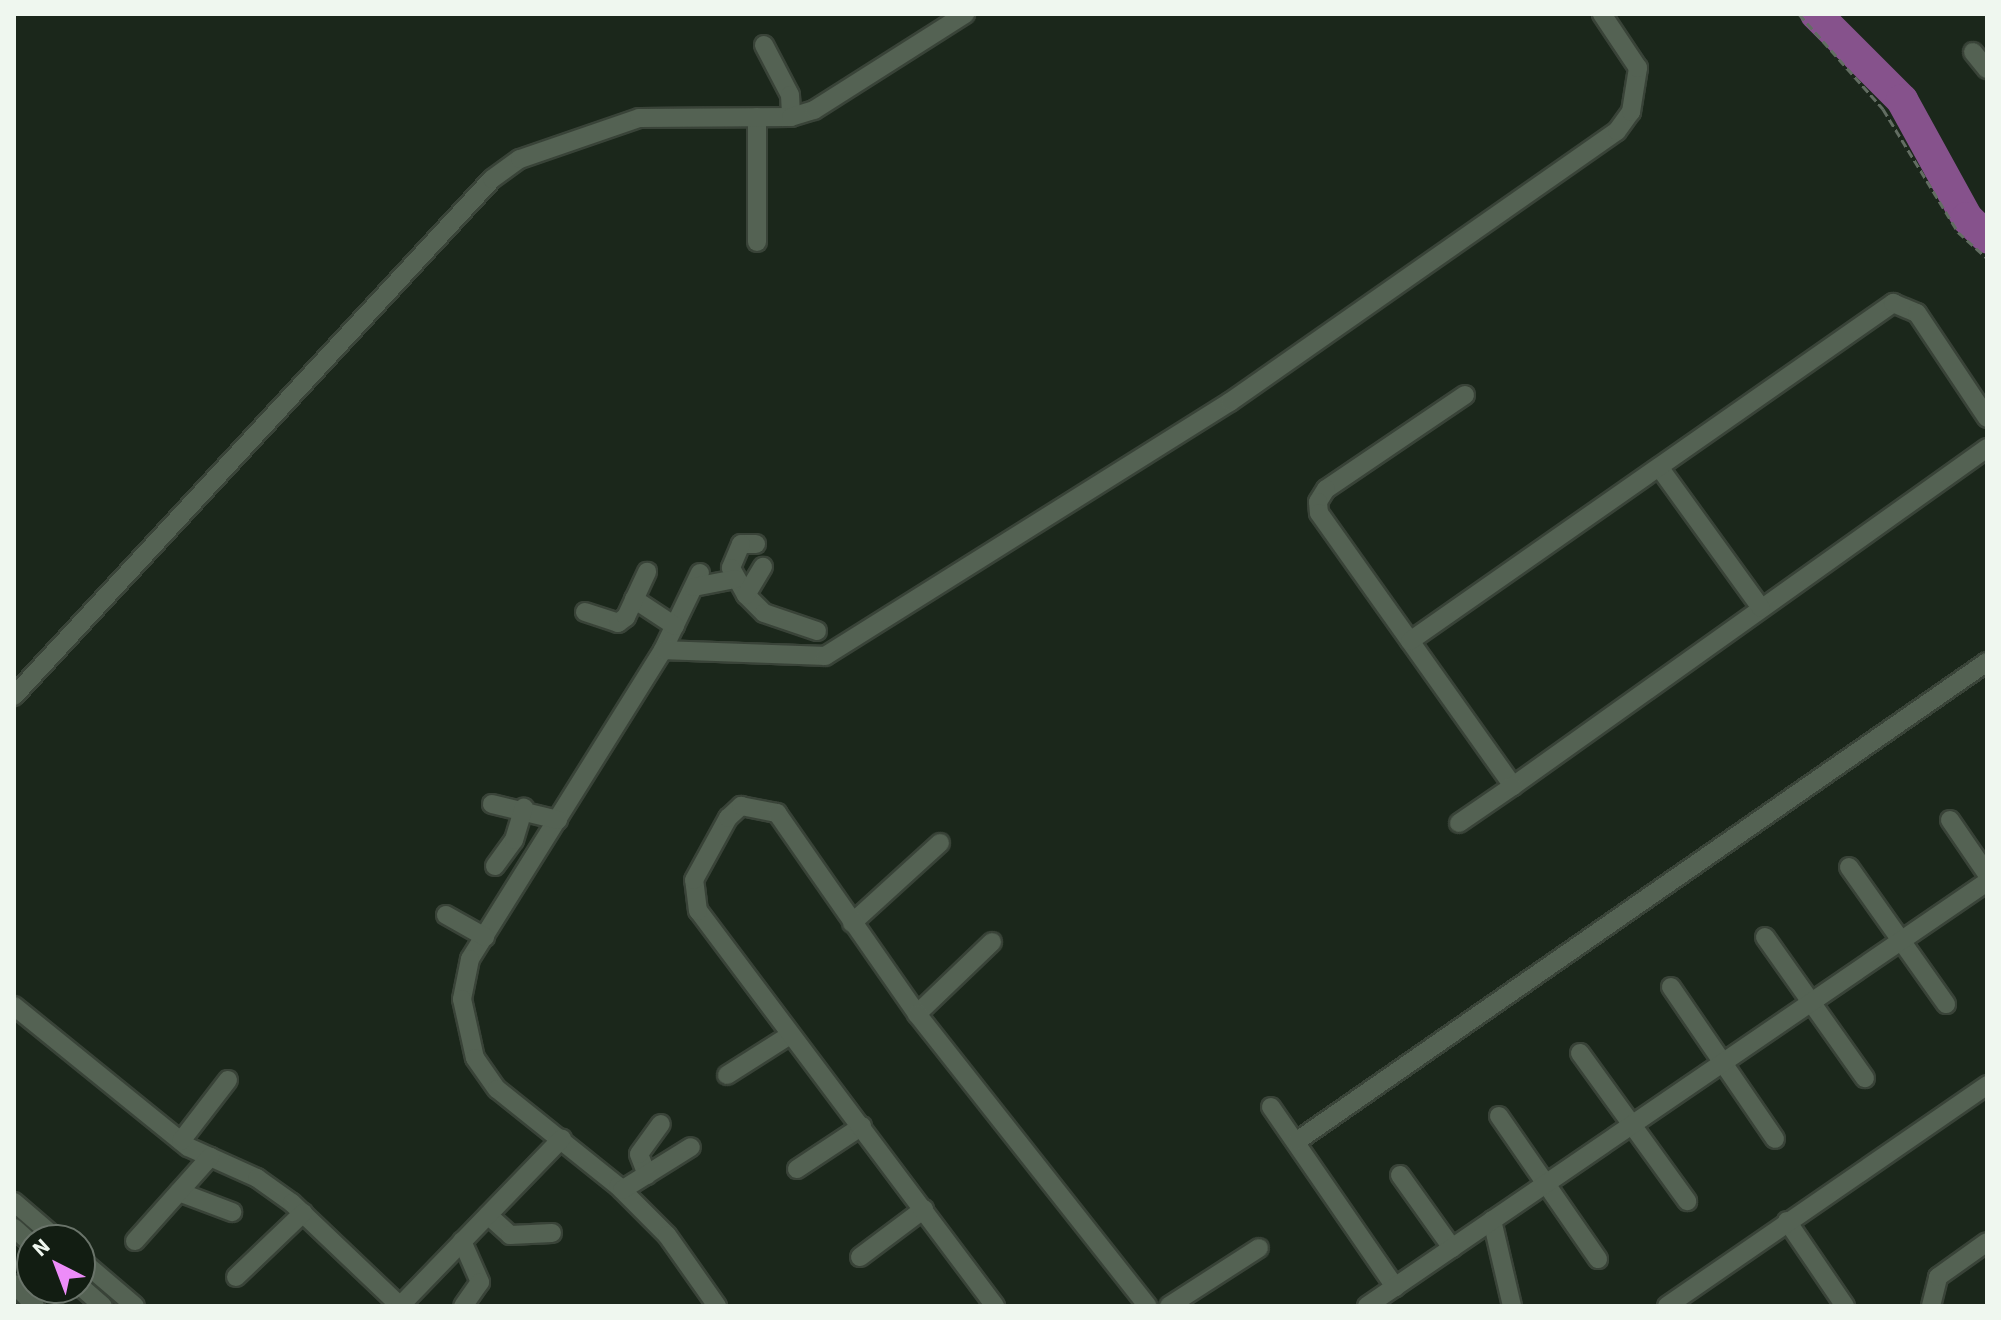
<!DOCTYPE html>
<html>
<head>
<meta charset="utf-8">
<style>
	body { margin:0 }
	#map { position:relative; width:2001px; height:1320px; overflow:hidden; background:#1b271b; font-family:"Source Sans 3",sans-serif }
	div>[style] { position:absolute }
	.river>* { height:32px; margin:-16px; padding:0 16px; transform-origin:16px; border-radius:16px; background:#86528c }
	.path>* { height:3px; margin-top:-1.5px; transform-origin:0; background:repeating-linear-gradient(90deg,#626d62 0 8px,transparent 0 12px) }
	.roads { filter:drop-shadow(2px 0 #394338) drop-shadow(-2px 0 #394338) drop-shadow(0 2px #394338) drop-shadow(0 -2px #394338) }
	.minor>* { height:18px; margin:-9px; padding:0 9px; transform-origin:9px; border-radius:9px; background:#546253 }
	span { translate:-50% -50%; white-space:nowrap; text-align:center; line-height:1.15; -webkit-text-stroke:8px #121d12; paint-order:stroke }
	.frame { position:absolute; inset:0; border:16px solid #eff7ef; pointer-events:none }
	.north { position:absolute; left:16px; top:1224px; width:80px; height:80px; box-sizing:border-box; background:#121d12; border:2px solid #6a746a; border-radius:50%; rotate:318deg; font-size:22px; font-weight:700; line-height:32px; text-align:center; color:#eff7ef }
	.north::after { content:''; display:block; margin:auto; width:28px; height:36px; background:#ed8cf9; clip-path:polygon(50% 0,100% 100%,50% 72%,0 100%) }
</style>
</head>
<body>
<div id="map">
	<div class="river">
		<div style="left:1816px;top:14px;width:122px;rotate:45deg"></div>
		<div style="left:1902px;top:100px;width:135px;rotate:61.2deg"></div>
		<div style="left:1967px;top:218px;width:28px;rotate:44deg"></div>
	</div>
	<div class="path">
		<div style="left:1799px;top:14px;width:127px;rotate:48.5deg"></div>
		<div style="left:1883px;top:109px;width:144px;rotate:58.6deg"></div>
		<div style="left:1958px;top:232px;width:39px;rotate:42deg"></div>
	</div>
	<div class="roads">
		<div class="minor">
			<div style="left:764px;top:45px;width:56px;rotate:62.5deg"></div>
			<div style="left:790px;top:95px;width:22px;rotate:87deg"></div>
			<div style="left:1973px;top:52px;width:22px;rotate:51deg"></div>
			<div style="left:757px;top:117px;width:125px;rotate:90deg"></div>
			<div style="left:1465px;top:395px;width:168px;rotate:145.9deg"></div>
			<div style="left:1326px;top:489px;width:15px;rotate:122deg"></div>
			<div style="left:1318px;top:502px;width:11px;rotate:85deg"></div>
			<div style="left:1319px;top:513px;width:335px;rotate:54.6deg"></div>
			<div style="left:1513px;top:786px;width:582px;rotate:-35.49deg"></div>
			<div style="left:1659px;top:467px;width:174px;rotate:54.1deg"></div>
			<div style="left:756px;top:544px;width:15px;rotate:180deg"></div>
			<div style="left:741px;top:544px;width:26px;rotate:113deg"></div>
			<div style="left:731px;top:568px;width:31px;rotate:61deg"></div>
			<div style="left:746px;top:595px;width:25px;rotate:45deg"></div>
			<div style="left:764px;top:613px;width:56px;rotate:18.8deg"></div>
			<div style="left:700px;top:573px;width:85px;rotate:115.7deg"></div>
			<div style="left:663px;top:650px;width:364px;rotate:122deg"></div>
			<div style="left:470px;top:959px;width:41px;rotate:101.3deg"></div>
			<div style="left:462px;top:999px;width:60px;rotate:77.6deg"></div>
			<div style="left:475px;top:1058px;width:38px;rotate:55deg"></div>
			<div style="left:497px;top:1089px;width:155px;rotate:38.7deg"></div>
			<div style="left:618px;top:1186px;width:69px;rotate:45deg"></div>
			<div style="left:667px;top:1235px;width:87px;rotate:54.8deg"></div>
			<div style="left:694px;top:587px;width:42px;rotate:-11deg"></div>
			<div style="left:746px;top:595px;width:33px;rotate:-59deg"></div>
			<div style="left:634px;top:599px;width:49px;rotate:33.4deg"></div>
			<div style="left:585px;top:612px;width:35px;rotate:18deg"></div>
			<div style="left:618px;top:623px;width:10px;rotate:-37deg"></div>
			<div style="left:626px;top:617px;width:50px;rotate:-65deg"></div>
			<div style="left:1410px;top:641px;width:590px;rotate:-34.98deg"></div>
			<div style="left:1893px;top:303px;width:26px;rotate:23deg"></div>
			<div style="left:1917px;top:313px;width:126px;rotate:56.3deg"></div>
			<div style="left:663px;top:650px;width:162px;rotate:2.1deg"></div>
			<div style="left:825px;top:656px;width:478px;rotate:-32.1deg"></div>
			<div style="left:1230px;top:402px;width:472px;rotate:-35deg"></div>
			<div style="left:1617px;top:131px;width:24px;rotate:-54deg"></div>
			<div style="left:1631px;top:112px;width:45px;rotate:-81deg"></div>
			<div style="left:1638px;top:68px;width:65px;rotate:-123.7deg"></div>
			<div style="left:14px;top:696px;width:704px;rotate:-47.24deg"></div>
			<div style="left:492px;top:179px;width:34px;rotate:-36deg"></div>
			<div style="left:520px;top:159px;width:126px;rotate:-19deg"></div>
			<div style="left:639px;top:118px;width:152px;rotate:-0.4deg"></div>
			<div style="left:791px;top:117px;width:24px;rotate:-17deg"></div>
			<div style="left:814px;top:110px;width:179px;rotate:-32.4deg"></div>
			<div style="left:492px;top:804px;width:68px;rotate:13.6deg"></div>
			<div style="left:1950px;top:820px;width:65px;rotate:55.6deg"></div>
			<div style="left:1459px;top:823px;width:65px;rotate:-34.4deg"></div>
			<div style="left:495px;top:866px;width:32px;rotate:-54deg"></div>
			<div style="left:514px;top:840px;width:34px;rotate:-73deg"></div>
			<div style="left:1849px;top:867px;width:168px;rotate:54.7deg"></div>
			<div style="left:446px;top:915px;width:45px;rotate:29.4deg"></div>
			<div style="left:852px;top:923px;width:119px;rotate:-42.3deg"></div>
			<div style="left:1765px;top:937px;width:173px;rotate:54.7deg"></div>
			<div style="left:1671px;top:987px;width:184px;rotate:55.6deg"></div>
			<div style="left:14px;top:1006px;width:224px;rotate:39deg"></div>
			<div style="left:188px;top:1147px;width:76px;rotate:24.2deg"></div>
			<div style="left:257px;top:1178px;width:43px;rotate:35.5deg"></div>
			<div style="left:292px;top:1203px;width:149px;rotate:43.6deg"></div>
			<div style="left:917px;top:1014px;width:104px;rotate:-43.8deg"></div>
			<div style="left:1580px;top:1053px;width:183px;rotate:54.1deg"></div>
			<div style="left:727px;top:1075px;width:75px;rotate:-32.4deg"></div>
			<div style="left:1271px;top:1107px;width:219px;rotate:55.4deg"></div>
			<div style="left:1499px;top:1116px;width:174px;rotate:55.3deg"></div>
			<div style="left:181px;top:1141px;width:77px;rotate:-52.4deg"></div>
			<div style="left:1297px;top:1141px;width:840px;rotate:-34.77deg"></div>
			<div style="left:797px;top:1169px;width:78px;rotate:-33.5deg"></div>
			<div style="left:647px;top:1175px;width:22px;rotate:-111deg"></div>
			<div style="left:639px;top:1154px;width:37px;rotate:-54deg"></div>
			<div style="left:1400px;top:1175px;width:90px;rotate:54.5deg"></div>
			<div style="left:622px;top:1190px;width:81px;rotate:-31.9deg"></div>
			<div style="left:179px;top:1192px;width:57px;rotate:20.7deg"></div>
			<div style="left:14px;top:1202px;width:58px;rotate:40.8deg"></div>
			<div style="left:488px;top:1215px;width:30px;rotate:42deg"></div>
			<div style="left:510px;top:1235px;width:42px;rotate:-2.7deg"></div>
			<div style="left:1492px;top:1220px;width:88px;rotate:76.9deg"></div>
			<div style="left:1787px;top:1221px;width:103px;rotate:55.7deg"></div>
			<div style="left:14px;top:1228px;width:24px;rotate:42deg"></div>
			<div style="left:135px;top:1241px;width:113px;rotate:-48.2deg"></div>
			<div style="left:462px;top:1241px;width:45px;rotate:66.3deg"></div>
			<div style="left:480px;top:1282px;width:29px;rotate:125deg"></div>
			<div style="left:860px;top:1257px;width:80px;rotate:-36.9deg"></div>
			<div style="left:80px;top:1259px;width:72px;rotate:40.5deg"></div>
			<div style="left:236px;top:1277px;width:93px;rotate:-43.7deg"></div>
			<div style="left:14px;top:1284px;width:30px;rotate:46deg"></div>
			<div style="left:80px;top:1286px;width:30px;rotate:41deg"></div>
			<div style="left:400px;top:1306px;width:233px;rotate:-46deg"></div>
			<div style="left:995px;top:1306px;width:494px;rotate:-126.9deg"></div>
			<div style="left:698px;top:911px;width:31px;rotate:-97deg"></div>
			<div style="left:694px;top:880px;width:71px;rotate:-61.3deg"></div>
			<div style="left:728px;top:818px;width:18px;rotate:-43deg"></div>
			<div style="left:741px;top:806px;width:37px;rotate:11deg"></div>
			<div style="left:777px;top:813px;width:245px;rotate:55.1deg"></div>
			<div style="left:917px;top:1014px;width:372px;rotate:51.7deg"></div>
			<div style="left:1169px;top:1306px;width:107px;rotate:-32.8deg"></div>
			<div style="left:1367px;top:1306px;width:751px;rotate:-34.37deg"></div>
			<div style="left:1667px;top:1306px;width:389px;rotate:-34.6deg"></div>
			<div style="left:1931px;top:1306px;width:30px;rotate:-76deg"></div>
			<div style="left:1938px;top:1277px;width:60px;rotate:-35.5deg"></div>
		</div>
	</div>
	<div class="frame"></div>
	<div class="north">N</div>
</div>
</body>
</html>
